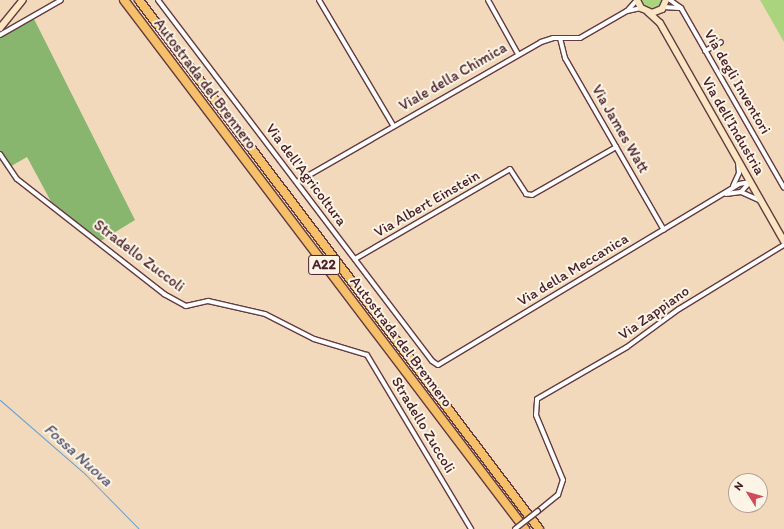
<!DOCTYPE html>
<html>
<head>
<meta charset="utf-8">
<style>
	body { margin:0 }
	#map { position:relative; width:784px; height:529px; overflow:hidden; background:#f3d9bb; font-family:Itim,sans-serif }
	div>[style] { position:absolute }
	.green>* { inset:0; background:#abd47f }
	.forest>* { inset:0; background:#88b66e }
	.stream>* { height:1px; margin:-0.5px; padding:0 0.5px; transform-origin:0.5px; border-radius:0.5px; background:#64a2d6 }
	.roads { filter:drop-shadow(1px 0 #633b41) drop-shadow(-1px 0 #633b41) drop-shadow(0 1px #633b41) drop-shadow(0 -1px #633b41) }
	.street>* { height:4px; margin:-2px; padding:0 2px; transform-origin:2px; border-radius:2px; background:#fff }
	.secondary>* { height:6px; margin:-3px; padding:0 3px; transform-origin:3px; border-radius:3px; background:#fbe6c4 }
	.highway>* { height:8px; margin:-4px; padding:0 4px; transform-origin:4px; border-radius:4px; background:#f6c06b }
	.bridges { filter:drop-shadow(1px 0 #633b41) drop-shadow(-1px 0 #633b41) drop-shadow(0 1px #633b41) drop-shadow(0 -1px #633b41) }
	.street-bridge>* { height:4px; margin:-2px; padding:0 2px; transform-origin:2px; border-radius:2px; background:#fff }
	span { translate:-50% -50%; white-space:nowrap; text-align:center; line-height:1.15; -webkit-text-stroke:4px #fcf5e5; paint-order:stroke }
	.shield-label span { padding:1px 3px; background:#fcf5e5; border:1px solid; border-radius:3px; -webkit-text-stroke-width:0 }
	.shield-label { font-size:14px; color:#4a1f2b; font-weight:700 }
	.street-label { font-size:15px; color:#4a1f2b }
	.water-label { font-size:16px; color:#54536f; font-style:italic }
	.north { position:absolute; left:728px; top:473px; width:40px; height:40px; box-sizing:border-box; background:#fcf5e5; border:1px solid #b59f9b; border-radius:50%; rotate:307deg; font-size:11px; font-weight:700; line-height:16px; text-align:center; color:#4a1f2b }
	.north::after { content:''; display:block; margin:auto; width:14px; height:18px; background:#d1495b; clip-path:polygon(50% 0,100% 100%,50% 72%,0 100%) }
</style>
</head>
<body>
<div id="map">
	<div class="green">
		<div style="clip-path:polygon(640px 0,664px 0,660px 7px,653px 10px,642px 6px)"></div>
		<div style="clip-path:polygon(760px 0,784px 0,784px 42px)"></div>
	</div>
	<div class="forest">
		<div style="clip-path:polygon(34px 19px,135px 220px,99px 242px,55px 209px,27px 157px,6px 169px,0 160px,0 33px,2px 37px)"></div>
	</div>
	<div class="stream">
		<div style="left:0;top:400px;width:113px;rotate:41deg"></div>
		<div style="left:85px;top:474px;width:77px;rotate:45.5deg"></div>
	</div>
	<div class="roads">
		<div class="street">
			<div style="left:158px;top:0;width:453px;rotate:52.8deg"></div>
			<div style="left:432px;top:361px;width:7px;rotate:34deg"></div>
			<div style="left:438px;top:365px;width:351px;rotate:-31deg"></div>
			<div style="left:739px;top:184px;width:11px;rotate:-10deg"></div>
			<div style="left:750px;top:182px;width:13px;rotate:132deg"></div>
			<div style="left:319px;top:0;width:145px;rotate:59.4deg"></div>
			<div style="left:488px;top:0;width:62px;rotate:60.9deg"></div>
			<div style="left:670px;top:0;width:14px;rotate:36deg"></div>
			<div style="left:681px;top:8px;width:207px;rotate:60.2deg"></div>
			<div style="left:663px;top:7px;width:16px;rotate:4deg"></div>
			<div style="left:627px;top:11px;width:15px;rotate:-48deg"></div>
			<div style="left:0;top:35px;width:70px;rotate:-29.8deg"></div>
			<div style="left:560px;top:38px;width:21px;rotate:76deg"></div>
			<div style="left:565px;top:58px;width:198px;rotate:60.1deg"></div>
			<div style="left:705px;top:51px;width:18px;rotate:-29deg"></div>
			<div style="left:0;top:154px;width:30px;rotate:56deg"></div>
			<div style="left:17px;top:179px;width:187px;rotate:38deg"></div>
			<div style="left:164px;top:294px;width:25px;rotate:29deg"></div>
			<div style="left:186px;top:306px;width:23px;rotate:-13deg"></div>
			<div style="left:208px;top:301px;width:58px;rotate:12.8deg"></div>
			<div style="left:265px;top:314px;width:55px;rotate:27deg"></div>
			<div style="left:314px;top:339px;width:55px;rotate:16.8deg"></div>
			<div style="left:367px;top:355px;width:203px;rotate:59.1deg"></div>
			<div style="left:297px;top:182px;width:281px;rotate:-29.8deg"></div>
			<div style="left:541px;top:42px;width:13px;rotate:-18deg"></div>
			<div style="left:553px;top:38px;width:27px"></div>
			<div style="left:580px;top:38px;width:54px;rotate:-29.9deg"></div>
			<div style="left:627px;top:11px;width:14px;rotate:-12deg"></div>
			<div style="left:733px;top:186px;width:14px;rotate:-65deg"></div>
			<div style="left:739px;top:173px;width:11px;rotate:-95deg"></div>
			<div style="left:726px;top:194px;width:15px;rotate:-8deg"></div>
			<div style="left:741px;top:192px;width:20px;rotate:24deg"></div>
			<div style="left:355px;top:259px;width:179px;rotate:-30.1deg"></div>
			<div style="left:510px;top:169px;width:30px;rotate:57deg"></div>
			<div style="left:526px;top:194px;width:6px;rotate:9deg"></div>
			<div style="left:532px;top:195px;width:97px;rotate:-29.7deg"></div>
			<div style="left:538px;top:511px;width:26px;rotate:-39deg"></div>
			<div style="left:558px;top:495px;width:16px;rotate:-72deg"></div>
			<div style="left:563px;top:480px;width:70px;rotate:-112.6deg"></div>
			<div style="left:536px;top:415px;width:16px;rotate:-86deg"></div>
			<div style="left:537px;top:399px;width:104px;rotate:-30deg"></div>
			<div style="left:627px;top:347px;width:64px;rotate:-36.2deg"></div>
			<div style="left:679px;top:309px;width:123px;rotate:-31.4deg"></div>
		</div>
		<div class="secondary">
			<div style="left:637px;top:0;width:9px;rotate:63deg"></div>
			<div style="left:641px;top:8px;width:12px;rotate:24deg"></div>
			<div style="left:652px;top:13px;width:11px;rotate:-22deg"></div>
			<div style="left:662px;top:9px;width:10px;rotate:-66deg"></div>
			<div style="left:648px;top:12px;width:16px;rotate:43deg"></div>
			<div style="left:660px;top:23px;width:251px;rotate:60.4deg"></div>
			<div style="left:0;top:28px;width:36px;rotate:-51deg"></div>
		</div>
		<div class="highway">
			<div style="left:124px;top:0;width:664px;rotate:52.84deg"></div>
			<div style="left:139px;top:0;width:663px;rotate:52.91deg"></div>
		</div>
	</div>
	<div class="bridges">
		<div class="street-bridge">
			<div style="left:515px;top:529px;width:29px;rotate:-38deg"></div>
		</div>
	</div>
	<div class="shield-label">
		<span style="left:324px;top:265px">A22</span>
	</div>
	<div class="street-label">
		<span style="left:453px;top:77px;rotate:-30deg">Viale della Chimica</span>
		<span style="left:737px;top:82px;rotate:60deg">Via degli Inventori</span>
		<span style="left:205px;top:84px;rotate:53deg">Autostrada del Brennero</span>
		<span style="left:733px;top:126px;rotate:60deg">Via dell'Industria</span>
		<span style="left:620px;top:129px;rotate:60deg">Via James Watt</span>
		<span style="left:306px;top:175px;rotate:53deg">Via dell'Agricoltura</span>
		<span style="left:427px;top:204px;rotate:-30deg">Via Albert Einstein</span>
		<span style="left:139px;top:256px;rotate:37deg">Stradello Zuccoli</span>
		<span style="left:573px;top:270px;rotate:-31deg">Via della Meccanica</span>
		<span style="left:654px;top:313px;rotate:-35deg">Via Zappiano</span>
		<span style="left:401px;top:342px;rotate:53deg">Autostrada del Brennero</span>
		<span style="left:423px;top:425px;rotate:59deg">Stradello Zuccoli</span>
	</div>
	<div class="water-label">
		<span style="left:78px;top:455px;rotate:42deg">Fossa Nuova</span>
	</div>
	<div class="north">N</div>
</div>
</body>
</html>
